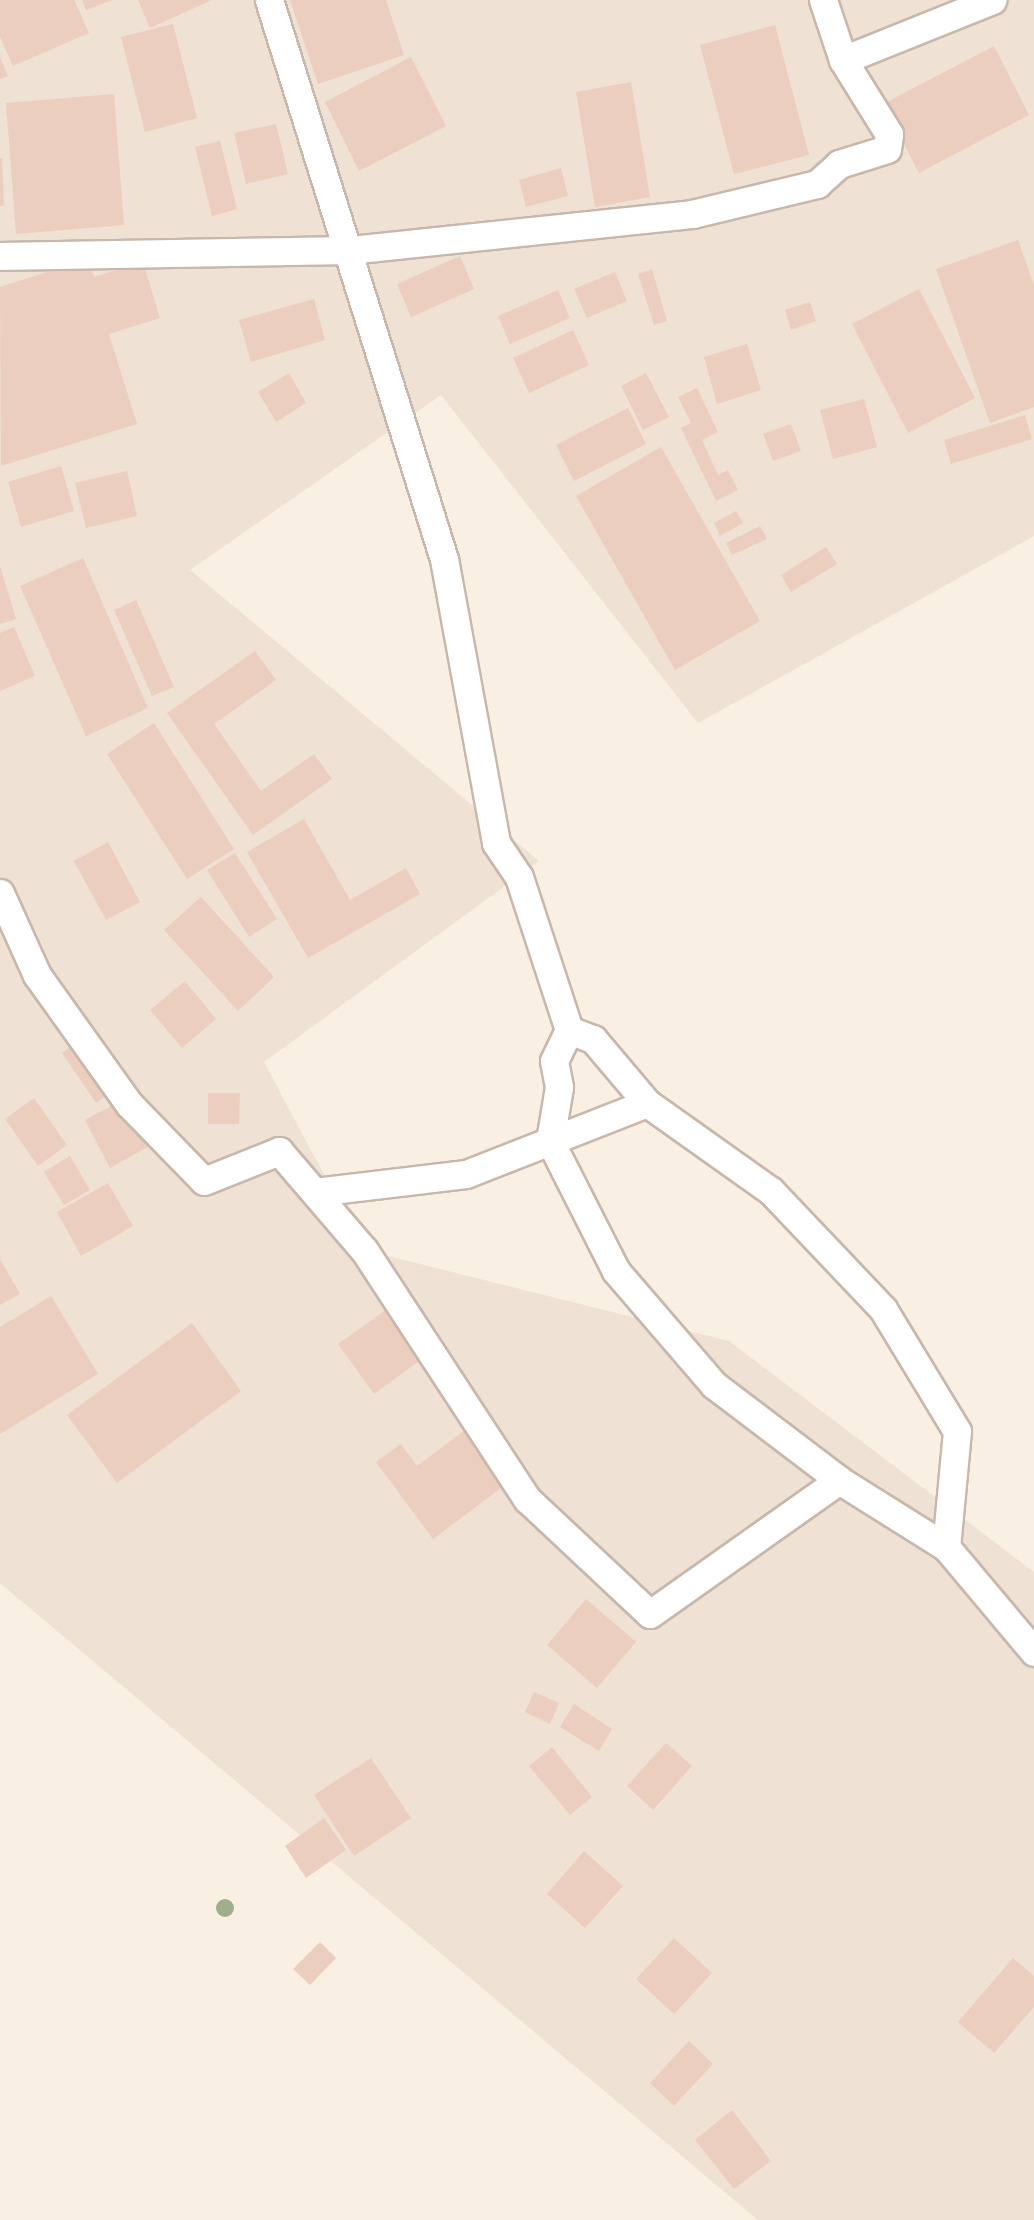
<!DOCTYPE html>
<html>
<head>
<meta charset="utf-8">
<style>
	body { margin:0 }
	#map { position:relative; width:1034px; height:2220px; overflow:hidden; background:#f9efe3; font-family:"Roboto Condensed",sans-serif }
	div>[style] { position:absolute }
	.residential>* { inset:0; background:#efe1d3 }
	.building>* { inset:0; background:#ebcebe }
	.roads { filter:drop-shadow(2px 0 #c8b7ab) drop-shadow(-2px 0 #c8b7ab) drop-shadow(0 2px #c8b7ab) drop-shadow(0 -2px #c8b7ab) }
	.minor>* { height:27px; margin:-13.5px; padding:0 13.5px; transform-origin:13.5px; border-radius:13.5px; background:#fff }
	.trees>* { width:18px; height:18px; margin:-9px; border-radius:50%; background:#a1ae8e }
	span { translate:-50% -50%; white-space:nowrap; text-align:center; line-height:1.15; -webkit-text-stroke:5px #fcf4e9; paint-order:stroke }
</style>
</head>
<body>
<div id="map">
	<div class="residential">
		<div style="clip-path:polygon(0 0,1034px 0,1034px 536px,698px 723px,441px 395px,190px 570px,539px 861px,264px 1062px,364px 1250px,729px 1341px,1034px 1572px,1034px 2220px,758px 2220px,0 1583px)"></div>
	</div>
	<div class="building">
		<div style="clip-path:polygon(0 0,74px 0,89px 33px,13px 66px,0 37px)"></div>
		<div style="clip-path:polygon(82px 0,112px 0,86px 10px)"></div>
		<div style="clip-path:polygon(138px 0,212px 0,150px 28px)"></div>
		<div style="clip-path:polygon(290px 0,386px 0,404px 55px,318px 84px)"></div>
		<div style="clip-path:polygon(173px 24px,197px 118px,145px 132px,121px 37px)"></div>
		<div style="clip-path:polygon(775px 25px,809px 155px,734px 174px,700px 45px)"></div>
		<div style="clip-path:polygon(994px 46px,1029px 115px,919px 173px,883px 104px)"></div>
		<div style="clip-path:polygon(0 57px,8px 76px,0 79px)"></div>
		<div style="clip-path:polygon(411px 57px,446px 126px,359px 171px,325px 102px)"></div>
		<div style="clip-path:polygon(631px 82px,650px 197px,595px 207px,576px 92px)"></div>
		<div style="clip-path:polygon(114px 94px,124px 225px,16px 234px,6px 103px)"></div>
		<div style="clip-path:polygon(276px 124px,288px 174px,246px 184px,234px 133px)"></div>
		<div style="clip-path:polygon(220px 141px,237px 209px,212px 216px,195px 147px)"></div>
		<div style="clip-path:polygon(0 158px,2px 158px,4px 206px,0 206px)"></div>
		<div style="clip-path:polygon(561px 168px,568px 196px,526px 207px,519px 180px)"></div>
		<div style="clip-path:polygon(1018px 240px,1034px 285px,1034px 407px,990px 423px,936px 269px)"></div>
		<div style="clip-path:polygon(460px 256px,474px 289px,411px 317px,397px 284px)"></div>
		<div style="clip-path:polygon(88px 259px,94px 277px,143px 262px,160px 318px,109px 334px,137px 424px,1px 466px,0 287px)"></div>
		<div style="clip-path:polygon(652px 269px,667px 321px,654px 325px,638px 274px)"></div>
		<div style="clip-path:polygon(615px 272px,627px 301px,587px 318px,574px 289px)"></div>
		<div style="clip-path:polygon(919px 289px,975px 398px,908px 433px,852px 324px)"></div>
		<div style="clip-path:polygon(558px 290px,570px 318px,510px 344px,498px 316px)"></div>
		<div style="clip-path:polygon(314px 299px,325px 340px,251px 362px,239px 320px)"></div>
		<div style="clip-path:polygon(810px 302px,816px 321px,791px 330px,785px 310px)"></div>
		<div style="clip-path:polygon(573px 330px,589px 365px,529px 393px,513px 358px)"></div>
		<div style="clip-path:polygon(747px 344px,761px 390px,717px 404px,704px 357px)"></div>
		<div style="clip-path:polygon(289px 373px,306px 403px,276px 422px,258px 392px)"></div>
		<div style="clip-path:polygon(646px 373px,669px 417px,643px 430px,621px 386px)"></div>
		<div style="clip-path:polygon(697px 388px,718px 432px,702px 440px,718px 475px,728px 470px,738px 490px,716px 501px,681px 428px,691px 423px,678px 397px)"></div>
		<div style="clip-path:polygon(864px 399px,877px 447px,833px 459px,820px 410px)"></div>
		<div style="clip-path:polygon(628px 408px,646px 444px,574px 481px,556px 445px)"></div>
		<div style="clip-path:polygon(1025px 415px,1032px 439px,951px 464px,944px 440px)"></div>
		<div style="clip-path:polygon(791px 424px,801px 451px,773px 461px,763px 434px)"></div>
		<div style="clip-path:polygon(661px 447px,760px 621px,675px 670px,576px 496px)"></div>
		<div style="clip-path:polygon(61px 466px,74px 511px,21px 527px,8px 482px)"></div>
		<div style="clip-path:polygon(127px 471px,137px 516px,86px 528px,75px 483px)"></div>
		<div style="clip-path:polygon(736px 511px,743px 523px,720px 536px,714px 523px)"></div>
		<div style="clip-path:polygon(760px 526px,767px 539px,732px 555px,726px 543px)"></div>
		<div style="clip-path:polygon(826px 547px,837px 564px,791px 592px,781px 575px)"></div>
		<div style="clip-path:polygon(83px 558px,148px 708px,86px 736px,20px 586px)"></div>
		<div style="clip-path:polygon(0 566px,16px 619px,0 624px)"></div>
		<div style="clip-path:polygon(136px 600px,174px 687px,152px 696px,114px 610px)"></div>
		<div style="clip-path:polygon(14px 627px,35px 676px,0 691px,0 633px)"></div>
		<div style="clip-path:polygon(255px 651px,276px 680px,214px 724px,261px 791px,314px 754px,332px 779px,253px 835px,167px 713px)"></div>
		<div style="clip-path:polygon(154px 723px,234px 849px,187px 879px,107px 754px)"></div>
		<div style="clip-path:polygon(304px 819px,350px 900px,406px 868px,420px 894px,308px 958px,247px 852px)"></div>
		<div style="clip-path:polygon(108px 842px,140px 902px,106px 920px,74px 861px)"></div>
		<div style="clip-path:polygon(235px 853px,277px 919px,249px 937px,207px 870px)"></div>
		<div style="clip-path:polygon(201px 897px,274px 977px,238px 1011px,164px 930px)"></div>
		<div style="clip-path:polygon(185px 981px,216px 1019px,182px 1048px,150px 1010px)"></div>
		<div style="clip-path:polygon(90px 1033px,124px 1083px,96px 1103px,62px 1053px)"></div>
		<div style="clip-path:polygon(208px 1093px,240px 1093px,239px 1124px,208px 1124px)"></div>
		<div style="clip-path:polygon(34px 1098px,67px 1145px,38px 1166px,5px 1119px)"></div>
		<div style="clip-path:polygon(126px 1098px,151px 1145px,110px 1168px,85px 1120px)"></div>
		<div style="clip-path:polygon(70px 1156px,90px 1190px,64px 1205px,44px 1172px)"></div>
		<div style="clip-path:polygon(108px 1183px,133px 1226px,81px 1256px,57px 1212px)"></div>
		<div style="clip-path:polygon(0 1259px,20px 1294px,0 1305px)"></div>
		<div style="clip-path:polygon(51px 1296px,98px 1374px,0 1434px,0 1327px)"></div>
		<div style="clip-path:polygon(390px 1307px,426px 1356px,374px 1394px,338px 1344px)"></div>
		<div style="clip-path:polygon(192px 1323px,241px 1391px,117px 1483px,67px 1415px)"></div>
		<div style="clip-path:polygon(469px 1427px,509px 1482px,433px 1539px,376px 1462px,401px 1444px,417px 1466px)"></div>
		<div style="clip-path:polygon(586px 1599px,636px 1642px,597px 1688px,547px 1645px)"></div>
		<div style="clip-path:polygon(534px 1692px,559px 1703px,550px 1724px,525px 1712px)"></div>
		<div style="clip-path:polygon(574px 1704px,612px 1729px,599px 1751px,560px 1727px)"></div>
		<div style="clip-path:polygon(666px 1743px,692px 1766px,653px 1810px,627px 1786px)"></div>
		<div style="clip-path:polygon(552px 1747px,592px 1797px,570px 1815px,529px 1766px)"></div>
		<div style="clip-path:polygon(371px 1758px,411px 1818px,354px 1856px,314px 1795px)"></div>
		<div style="clip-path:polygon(324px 1818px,346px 1850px,306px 1878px,285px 1846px)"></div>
		<div style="clip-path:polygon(584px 1851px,623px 1886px,585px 1928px,547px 1894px)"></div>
		<div style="clip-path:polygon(674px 1938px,712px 1973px,674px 2014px,636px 1979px)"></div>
		<div style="clip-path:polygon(320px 1942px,336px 1958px,310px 1985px,293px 1969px)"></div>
		<div style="clip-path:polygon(1013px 1958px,1034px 1976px,1034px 2007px,994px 2053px,958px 2022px)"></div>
		<div style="clip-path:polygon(689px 2041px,713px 2064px,674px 2106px,650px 2083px)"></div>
		<div style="clip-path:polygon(732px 2110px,771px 2161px,734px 2189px,695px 2140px)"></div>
	</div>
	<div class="roads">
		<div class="minor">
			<div style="left:269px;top:0;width:586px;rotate:72.62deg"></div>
			<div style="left:444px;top:559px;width:289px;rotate:79.6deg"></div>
			<div style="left:496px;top:843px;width:41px;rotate:55.9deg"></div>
			<div style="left:519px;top:877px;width:161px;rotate:71.9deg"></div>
			<div style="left:569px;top:1030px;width:34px;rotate:116deg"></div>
			<div style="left:554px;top:1061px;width:26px;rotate:79deg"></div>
			<div style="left:559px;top:1087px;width:55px;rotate:99.5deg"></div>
			<div style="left:550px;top:1141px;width:146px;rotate:63.1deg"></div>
			<div style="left:616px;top:1271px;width:150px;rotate:49.3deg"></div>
			<div style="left:714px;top:1385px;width:157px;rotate:37.2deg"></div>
			<div style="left:839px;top:1480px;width:126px;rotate:32.1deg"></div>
			<div style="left:946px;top:1547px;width:137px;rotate:50deg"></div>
			<div style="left:843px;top:60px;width:161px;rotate:-21.9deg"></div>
			<div style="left:0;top:256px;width:350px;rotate:-1deg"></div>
			<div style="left:350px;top:250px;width:344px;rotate:-6deg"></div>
			<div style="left:692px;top:214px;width:129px;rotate:-13.5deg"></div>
			<div style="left:817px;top:184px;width:30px;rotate:-42deg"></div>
			<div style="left:839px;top:164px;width:50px;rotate:-17.4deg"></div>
			<div style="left:887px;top:149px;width:15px;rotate:-82deg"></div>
			<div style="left:889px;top:134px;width:87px;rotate:-121.9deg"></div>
			<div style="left:843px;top:60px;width:63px;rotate:-108.4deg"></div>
			<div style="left:0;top:893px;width:90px;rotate:65.7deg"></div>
			<div style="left:37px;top:975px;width:158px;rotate:54.5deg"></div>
			<div style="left:129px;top:1104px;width:107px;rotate:45.8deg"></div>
			<div style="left:204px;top:1181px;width:81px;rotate:-21.8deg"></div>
			<div style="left:279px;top:1151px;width:130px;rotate:49.4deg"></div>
			<div style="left:364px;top:1250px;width:298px;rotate:56.8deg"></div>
			<div style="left:527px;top:1499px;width:168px;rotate:43.1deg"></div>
			<div style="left:650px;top:1614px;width:232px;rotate:-35.3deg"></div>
			<div style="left:569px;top:1030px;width:26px;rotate:21deg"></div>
			<div style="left:593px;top:1039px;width:84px;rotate:49.8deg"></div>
			<div style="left:647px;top:1103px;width:152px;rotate:35.4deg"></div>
			<div style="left:771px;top:1191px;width:163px;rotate:46.5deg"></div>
			<div style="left:883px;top:1309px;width:143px;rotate:58.8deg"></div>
			<div style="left:957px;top:1431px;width:117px;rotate:95.4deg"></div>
			<div style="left:315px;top:1192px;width:152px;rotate:-6.8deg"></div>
			<div style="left:466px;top:1174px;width:194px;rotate:-21.4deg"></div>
		</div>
	</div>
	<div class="trees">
		<div style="left:225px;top:1908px"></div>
	</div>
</div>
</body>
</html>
